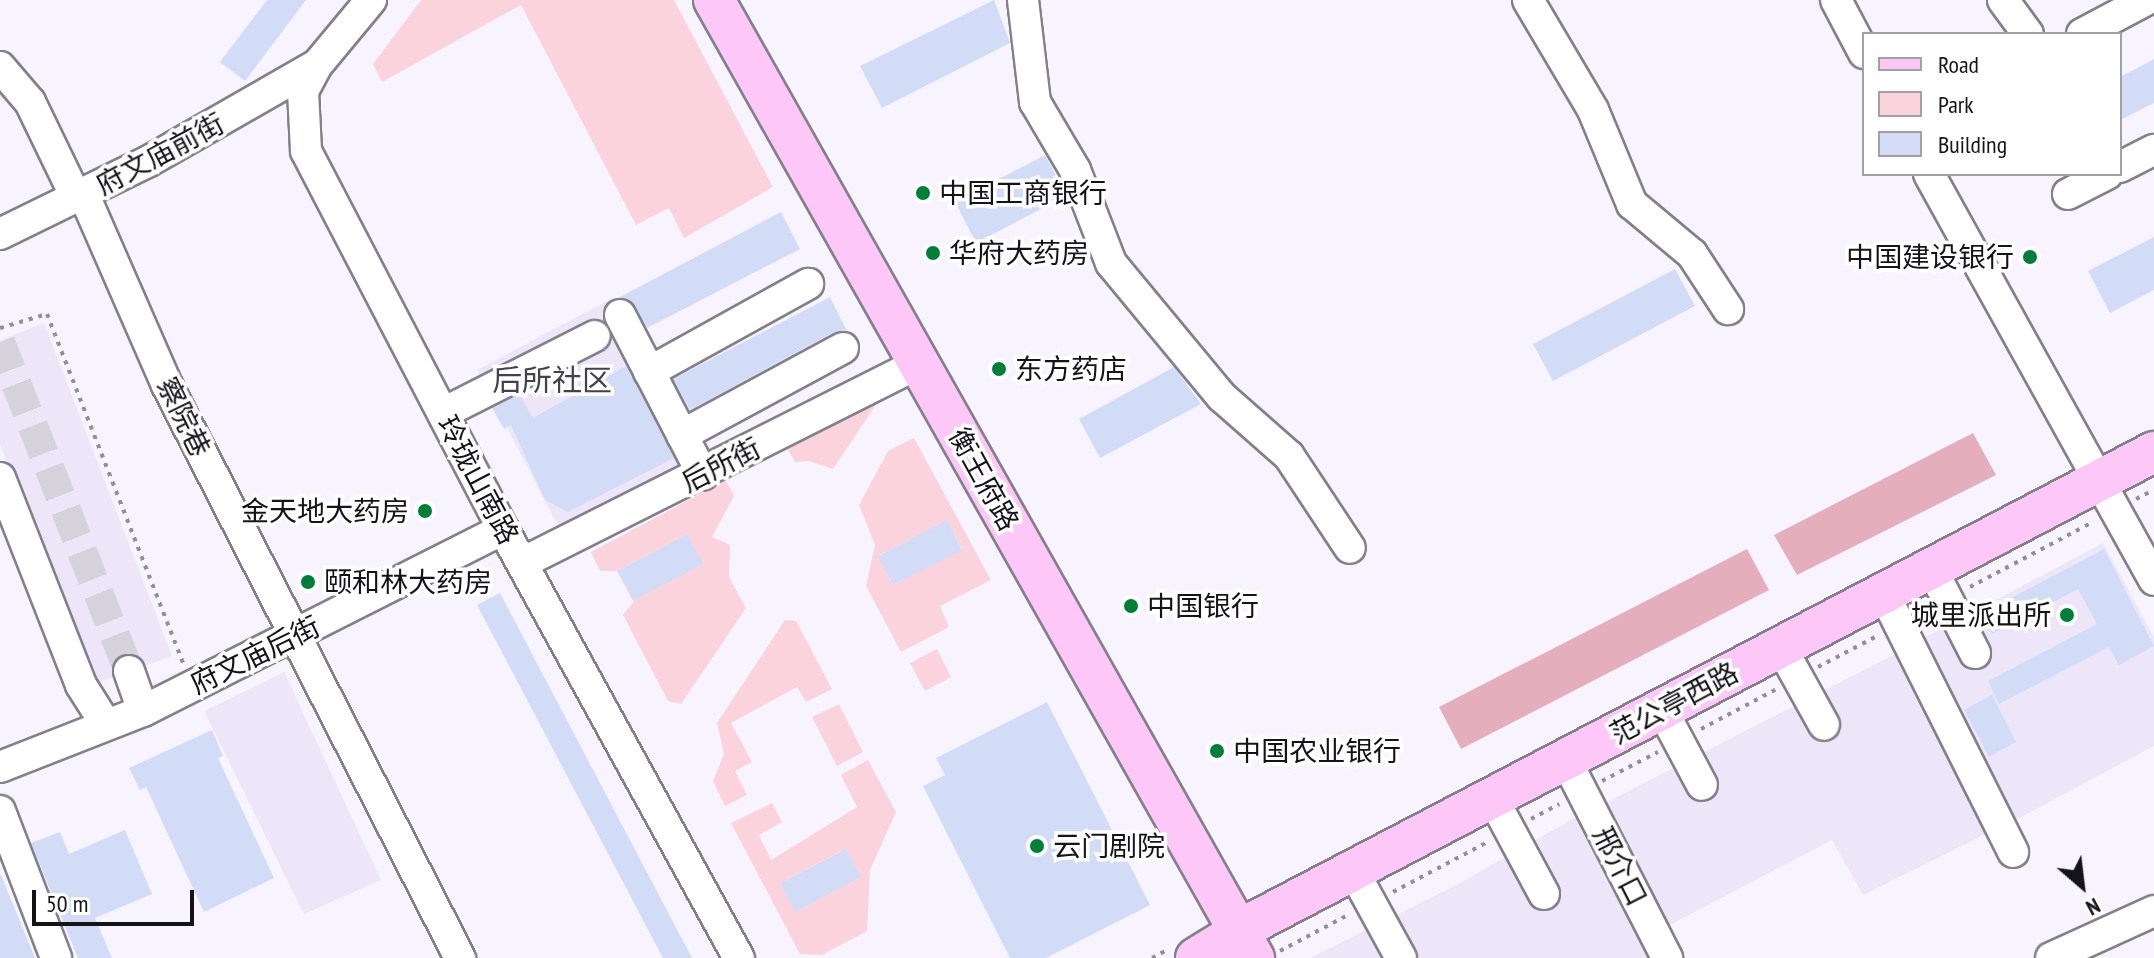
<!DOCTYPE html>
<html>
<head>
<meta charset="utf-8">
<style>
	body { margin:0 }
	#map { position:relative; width:2154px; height:958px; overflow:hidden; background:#f7f4ff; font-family:"PT Sans Narrow","Noto Sans SC",sans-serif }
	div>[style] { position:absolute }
	.built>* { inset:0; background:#ece6f8 }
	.green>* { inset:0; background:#fad3dd }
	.forest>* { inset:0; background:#e4aebd }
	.building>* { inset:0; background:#d2dcf7 }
	.minor-tunnel>* { height:30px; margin-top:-15px; transform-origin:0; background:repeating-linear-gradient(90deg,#d5d2dc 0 30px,transparent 0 45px) }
	.path>* { height:4px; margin-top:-2px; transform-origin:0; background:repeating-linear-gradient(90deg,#918f97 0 4px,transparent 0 10px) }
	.roads { filter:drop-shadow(2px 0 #83808a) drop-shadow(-2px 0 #83808a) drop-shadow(0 2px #83808a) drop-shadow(0 -2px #83808a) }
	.minor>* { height:30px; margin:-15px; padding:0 15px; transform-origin:15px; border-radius:15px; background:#fff }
	.major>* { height:40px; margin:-20px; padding:0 20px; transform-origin:20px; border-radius:20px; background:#fdc7f7 }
	.dots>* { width:22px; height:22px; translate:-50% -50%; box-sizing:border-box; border:4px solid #fff; border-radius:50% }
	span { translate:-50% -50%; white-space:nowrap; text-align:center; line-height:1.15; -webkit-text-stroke:7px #fff; paint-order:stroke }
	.street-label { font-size:28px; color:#141317 }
	.poi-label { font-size:28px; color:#141317 }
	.left { translate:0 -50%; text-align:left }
	.right { translate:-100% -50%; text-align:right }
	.neighbourhood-label { font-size:30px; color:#44414a }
	.legend { position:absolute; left:1862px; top:32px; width:260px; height:144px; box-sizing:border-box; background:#fff; border:2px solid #a1a1a2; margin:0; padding:10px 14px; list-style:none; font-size:24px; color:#141317 }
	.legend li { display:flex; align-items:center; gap:16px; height:40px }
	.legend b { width:40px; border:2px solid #a1a1a2 }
	.north { position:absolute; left:2042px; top:846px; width:80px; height:80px; -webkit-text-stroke:6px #fff; paint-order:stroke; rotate:152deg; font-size:22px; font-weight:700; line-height:32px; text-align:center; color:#141317 }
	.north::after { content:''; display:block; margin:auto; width:28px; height:36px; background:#141317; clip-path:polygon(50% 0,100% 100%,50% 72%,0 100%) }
	.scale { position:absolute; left:32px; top:890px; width:162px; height:36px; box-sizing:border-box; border:4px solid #141317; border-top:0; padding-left:10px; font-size:24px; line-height:28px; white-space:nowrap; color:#141317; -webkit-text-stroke:6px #fff; paint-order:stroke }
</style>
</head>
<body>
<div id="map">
	<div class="built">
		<div style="clip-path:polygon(607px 301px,689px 467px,561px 532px,477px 370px)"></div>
		<div style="clip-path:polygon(44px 323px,172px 656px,89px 686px,0 444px,0 340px)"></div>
		<div style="clip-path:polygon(2103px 543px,2154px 637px,2154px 746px,2012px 822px,1922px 639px)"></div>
		<div style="clip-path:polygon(1903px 650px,1994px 830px,1863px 895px,1832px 840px,1666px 927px,1601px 805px)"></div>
		<div style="clip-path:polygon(284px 672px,381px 880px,304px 914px,204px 711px)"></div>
		<div style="clip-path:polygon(1578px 816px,1653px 958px,1310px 958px,1458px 884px)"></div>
	</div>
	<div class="green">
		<div style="clip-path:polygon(421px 0,674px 0,773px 187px,684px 238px,669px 208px,636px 225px,521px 5px,382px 82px,373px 64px)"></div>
		<div style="clip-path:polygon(879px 400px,833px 469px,809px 461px,795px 462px,787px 448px)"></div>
		<div style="clip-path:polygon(evenodd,914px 438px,991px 580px,940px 606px,949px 627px,901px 652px,866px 586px,875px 545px,859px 505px,888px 451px,914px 438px,947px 521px,962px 549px,893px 585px,879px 555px,947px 521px)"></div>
		<div style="clip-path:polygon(726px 480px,734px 496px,712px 537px,730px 545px,729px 577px,746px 608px,681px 704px,668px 701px,623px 615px,687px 534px,617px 571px,600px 571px,591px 552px)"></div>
		<div style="clip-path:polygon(785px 620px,796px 621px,832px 689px,806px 702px,797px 687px,731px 723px,752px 762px,735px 771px,747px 795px,725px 806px,713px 781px,724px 754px,717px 723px)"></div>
		<div style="clip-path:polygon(937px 649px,951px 677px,925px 691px,910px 663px)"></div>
		<div style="clip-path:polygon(839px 704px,863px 752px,837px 766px,812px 717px)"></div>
		<div style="clip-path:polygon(evenodd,868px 760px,896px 812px,870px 870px,867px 931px,822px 955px,800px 954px,731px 823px,772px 803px,782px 822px,759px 835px,771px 860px,857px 807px,841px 775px,868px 760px,846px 849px,861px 877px,795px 911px,780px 883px,846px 849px)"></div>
	</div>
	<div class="forest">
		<div style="clip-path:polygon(1973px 433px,1996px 475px,1797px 575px,1774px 535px)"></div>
		<div style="clip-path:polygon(1747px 549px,1769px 590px,1461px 749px,1439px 707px)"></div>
	</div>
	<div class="building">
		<div style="clip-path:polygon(267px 0,306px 0,245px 81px,220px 62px)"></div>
		<div style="clip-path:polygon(994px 0,1010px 43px,882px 108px,860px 66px)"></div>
		<div style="clip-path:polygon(2154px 59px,2154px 103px,2120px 120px,2120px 77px)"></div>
		<div style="clip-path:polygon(1045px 155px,1066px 196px,976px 243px,955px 202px)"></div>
		<div style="clip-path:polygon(781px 212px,800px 249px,647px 328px,630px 300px,618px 298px)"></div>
		<div style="clip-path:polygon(2154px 237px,2154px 290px,2110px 313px,2088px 271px)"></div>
		<div style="clip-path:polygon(1675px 269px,1695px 306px,1553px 381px,1533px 344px)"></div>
		<div style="clip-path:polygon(830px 297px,847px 331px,834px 332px,690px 410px,673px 379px)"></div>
		<div style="clip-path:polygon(626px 366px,674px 458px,568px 512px,545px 500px,511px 425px,504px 429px,492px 408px,519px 394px,533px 418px)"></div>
		<div style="clip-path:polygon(1174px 367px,1201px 404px,1100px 458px,1079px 419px)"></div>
		<div style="clip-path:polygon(947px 520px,962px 550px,893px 585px,878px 556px)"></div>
		<div style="clip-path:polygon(687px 534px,703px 564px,633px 601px,617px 571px)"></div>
		<div style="clip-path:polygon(2104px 549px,2154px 646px,2119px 665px,2109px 647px,1999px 704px,1988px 681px,2097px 624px,2078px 589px,1992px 634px,1981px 614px)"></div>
		<div style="clip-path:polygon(500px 593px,692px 958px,663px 958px,477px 605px)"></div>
		<div style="clip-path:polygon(1992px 695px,2016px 742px,1989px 757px,1964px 710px)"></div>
		<div style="clip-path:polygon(1047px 702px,1150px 905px,1046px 958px,1010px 958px,923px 786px,945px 775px,936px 758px)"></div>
		<div style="clip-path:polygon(212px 730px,223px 756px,218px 758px,274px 878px,204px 912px,146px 787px,140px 790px,129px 768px)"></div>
		<div style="clip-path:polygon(125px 830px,152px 894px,95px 918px,112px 958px,78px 958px,31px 843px,60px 832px,69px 854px)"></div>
		<div style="clip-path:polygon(846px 849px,861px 877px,795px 912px,780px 883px)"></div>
		<div style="clip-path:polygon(0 875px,1px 875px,35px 958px,0 958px)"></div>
	</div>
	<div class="minor-tunnel">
		<div style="left:0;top:342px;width:353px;rotate:68.6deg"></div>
	</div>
	<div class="path">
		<div style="left:0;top:328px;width:49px;rotate:-16.6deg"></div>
		<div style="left:47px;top:314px;width:377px;rotate:68.7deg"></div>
		<div style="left:2136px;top:499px;width:20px;rotate:-27deg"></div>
		<div style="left:1970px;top:587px;width:139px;rotate:-27.9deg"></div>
		<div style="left:1818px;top:667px;width:67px;rotate:-27.7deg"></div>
		<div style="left:1701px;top:729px;width:84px;rotate:-27.8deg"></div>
		<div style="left:1602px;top:781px;width:63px;rotate:-27.4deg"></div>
		<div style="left:1531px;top:819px;width:32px;rotate:-28deg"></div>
		<div style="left:1393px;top:892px;width:107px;rotate:-27.8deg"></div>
		<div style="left:1280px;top:951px;width:79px;rotate:-27.9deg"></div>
		<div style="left:1152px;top:958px;width:19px;rotate:-28deg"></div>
	</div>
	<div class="roads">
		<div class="minor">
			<div style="left:371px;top:0;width:85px;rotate:129.7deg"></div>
			<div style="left:317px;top:65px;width:30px;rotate:118deg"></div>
			<div style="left:303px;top:91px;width:60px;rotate:87.1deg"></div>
			<div style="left:306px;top:151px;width:426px;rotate:62.5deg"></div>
			<div style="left:503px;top:529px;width:490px;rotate:61.2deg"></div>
			<div style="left:1023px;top:0;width:103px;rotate:83.3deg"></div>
			<div style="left:1035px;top:102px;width:79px;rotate:59.5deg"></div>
			<div style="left:1075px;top:170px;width:100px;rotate:68.8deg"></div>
			<div style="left:1111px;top:263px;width:174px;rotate:50.4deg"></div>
			<div style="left:1222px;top:397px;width:89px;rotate:41.4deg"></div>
			<div style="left:1289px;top:456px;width:110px;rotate:56.5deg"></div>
			<div style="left:1528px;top:0;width:128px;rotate:59.4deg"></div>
			<div style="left:1593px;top:110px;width:102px;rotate:67.5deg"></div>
			<div style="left:1632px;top:204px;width:78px;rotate:39.8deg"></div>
			<div style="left:1692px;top:254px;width:66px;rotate:56.8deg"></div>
			<div style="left:1836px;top:0;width:60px;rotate:62.2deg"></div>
			<div style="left:2003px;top:0;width:42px;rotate:53.7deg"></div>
			<div style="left:2082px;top:34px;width:72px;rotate:-28deg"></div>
			<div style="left:0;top:67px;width:46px;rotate:49.4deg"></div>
			<div style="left:30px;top:102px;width:106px;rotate:64.2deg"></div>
			<div style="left:2120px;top:167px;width:38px;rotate:-27deg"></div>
			<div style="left:1929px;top:174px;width:464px;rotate:61deg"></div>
			<div style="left:2068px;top:194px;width:44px;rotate:-27.1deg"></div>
			<div style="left:84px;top:195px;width:207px;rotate:66.4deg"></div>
			<div style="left:167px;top:385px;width:644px;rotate:62.92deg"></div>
			<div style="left:0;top:234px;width:166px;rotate:-26.1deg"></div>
			<div style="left:149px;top:161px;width:191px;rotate:-29.8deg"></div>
			<div style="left:620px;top:315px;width:180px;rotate:62.6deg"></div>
			<div style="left:649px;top:372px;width:182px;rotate:-29deg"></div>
			<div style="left:443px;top:413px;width:170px;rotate:-26.9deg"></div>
			<div style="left:682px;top:435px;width:183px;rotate:-28.4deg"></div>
			<div style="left:0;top:478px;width:222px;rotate:68.6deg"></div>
			<div style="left:81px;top:685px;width:45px;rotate:57.7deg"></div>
			<div style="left:522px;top:563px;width:443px;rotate:-26.7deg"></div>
			<div style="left:1938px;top:581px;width:81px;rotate:62.8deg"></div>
			<div style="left:1890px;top:606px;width:275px;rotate:63.4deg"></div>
			<div style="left:1788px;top:660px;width:74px;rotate:61deg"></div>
			<div style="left:129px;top:671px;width:42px;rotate:70.7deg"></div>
			<div style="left:1669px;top:723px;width:70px;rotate:62deg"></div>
			<div style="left:0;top:767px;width:154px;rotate:-21.4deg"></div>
			<div style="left:143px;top:711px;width:403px;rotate:-26.8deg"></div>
			<div style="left:1573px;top:774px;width:207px;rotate:62.9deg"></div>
			<div style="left:0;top:811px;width:157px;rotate:69.1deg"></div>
			<div style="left:1500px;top:812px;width:93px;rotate:61.8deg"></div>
			<div style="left:1361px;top:885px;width:83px;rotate:61.3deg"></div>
			<div style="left:2051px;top:958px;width:113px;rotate:-24.5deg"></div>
		</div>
		<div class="major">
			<div style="left:714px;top:0;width:1100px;rotate:60.59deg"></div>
			<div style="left:1196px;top:958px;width:73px;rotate:-31.5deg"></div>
			<div style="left:1258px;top:920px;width:1011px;rotate:-27.58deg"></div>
		</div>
	</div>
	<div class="dots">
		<div style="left:923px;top:193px;background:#007f38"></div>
		<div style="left:933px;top:253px;background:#007f38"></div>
		<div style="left:2030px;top:257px;background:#007f38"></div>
		<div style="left:999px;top:369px;background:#007f38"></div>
		<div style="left:425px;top:511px;background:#007f38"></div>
		<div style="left:308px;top:582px;background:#007f38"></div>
		<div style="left:1131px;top:606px;background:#007f38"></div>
		<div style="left:2067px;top:615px;background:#007f38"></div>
		<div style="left:1217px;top:751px;background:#007f38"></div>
		<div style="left:1037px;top:846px;background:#007f38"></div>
	</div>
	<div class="street-label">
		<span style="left:160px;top:154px;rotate:-28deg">府文庙前街</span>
		<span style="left:184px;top:417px;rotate:64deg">察院巷</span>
		<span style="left:721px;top:465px;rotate:-27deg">后所街</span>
		<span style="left:984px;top:479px;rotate:61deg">衡王府路</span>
		<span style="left:478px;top:480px;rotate:62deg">玲珑山南路</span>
		<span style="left:255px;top:655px;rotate:-26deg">府文庙后街</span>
		<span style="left:1674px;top:703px;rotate:-28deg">范公亭西路</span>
		<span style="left:1620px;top:866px;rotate:63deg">邢介口</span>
	</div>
	<div class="poi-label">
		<span class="left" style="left:939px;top:193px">中国工商银行</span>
		<span class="left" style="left:949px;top:253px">华府大药房</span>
		<span class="right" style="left:2014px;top:257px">中国建设银行</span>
		<span class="left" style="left:1015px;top:369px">东方药店</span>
		<span class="right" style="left:409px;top:511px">金天地大药房</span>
		<span class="left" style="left:324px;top:582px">颐和林大药房</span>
		<span class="left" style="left:1147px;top:606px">中国银行</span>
		<span class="right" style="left:2051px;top:615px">城里派出所</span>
		<span class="left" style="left:1233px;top:751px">中国农业银行</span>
		<span class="left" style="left:1053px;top:846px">云门剧院</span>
	</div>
	<div class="neighbourhood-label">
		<span style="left:552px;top:380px">后所社区</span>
	</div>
	<ul class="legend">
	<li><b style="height:10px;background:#fdc7f7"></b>Road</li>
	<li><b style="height:22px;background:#fad3dd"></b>Park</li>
	<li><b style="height:22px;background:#d2dcf7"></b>Building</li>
	</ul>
	<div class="north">N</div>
	<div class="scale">50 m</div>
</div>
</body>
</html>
